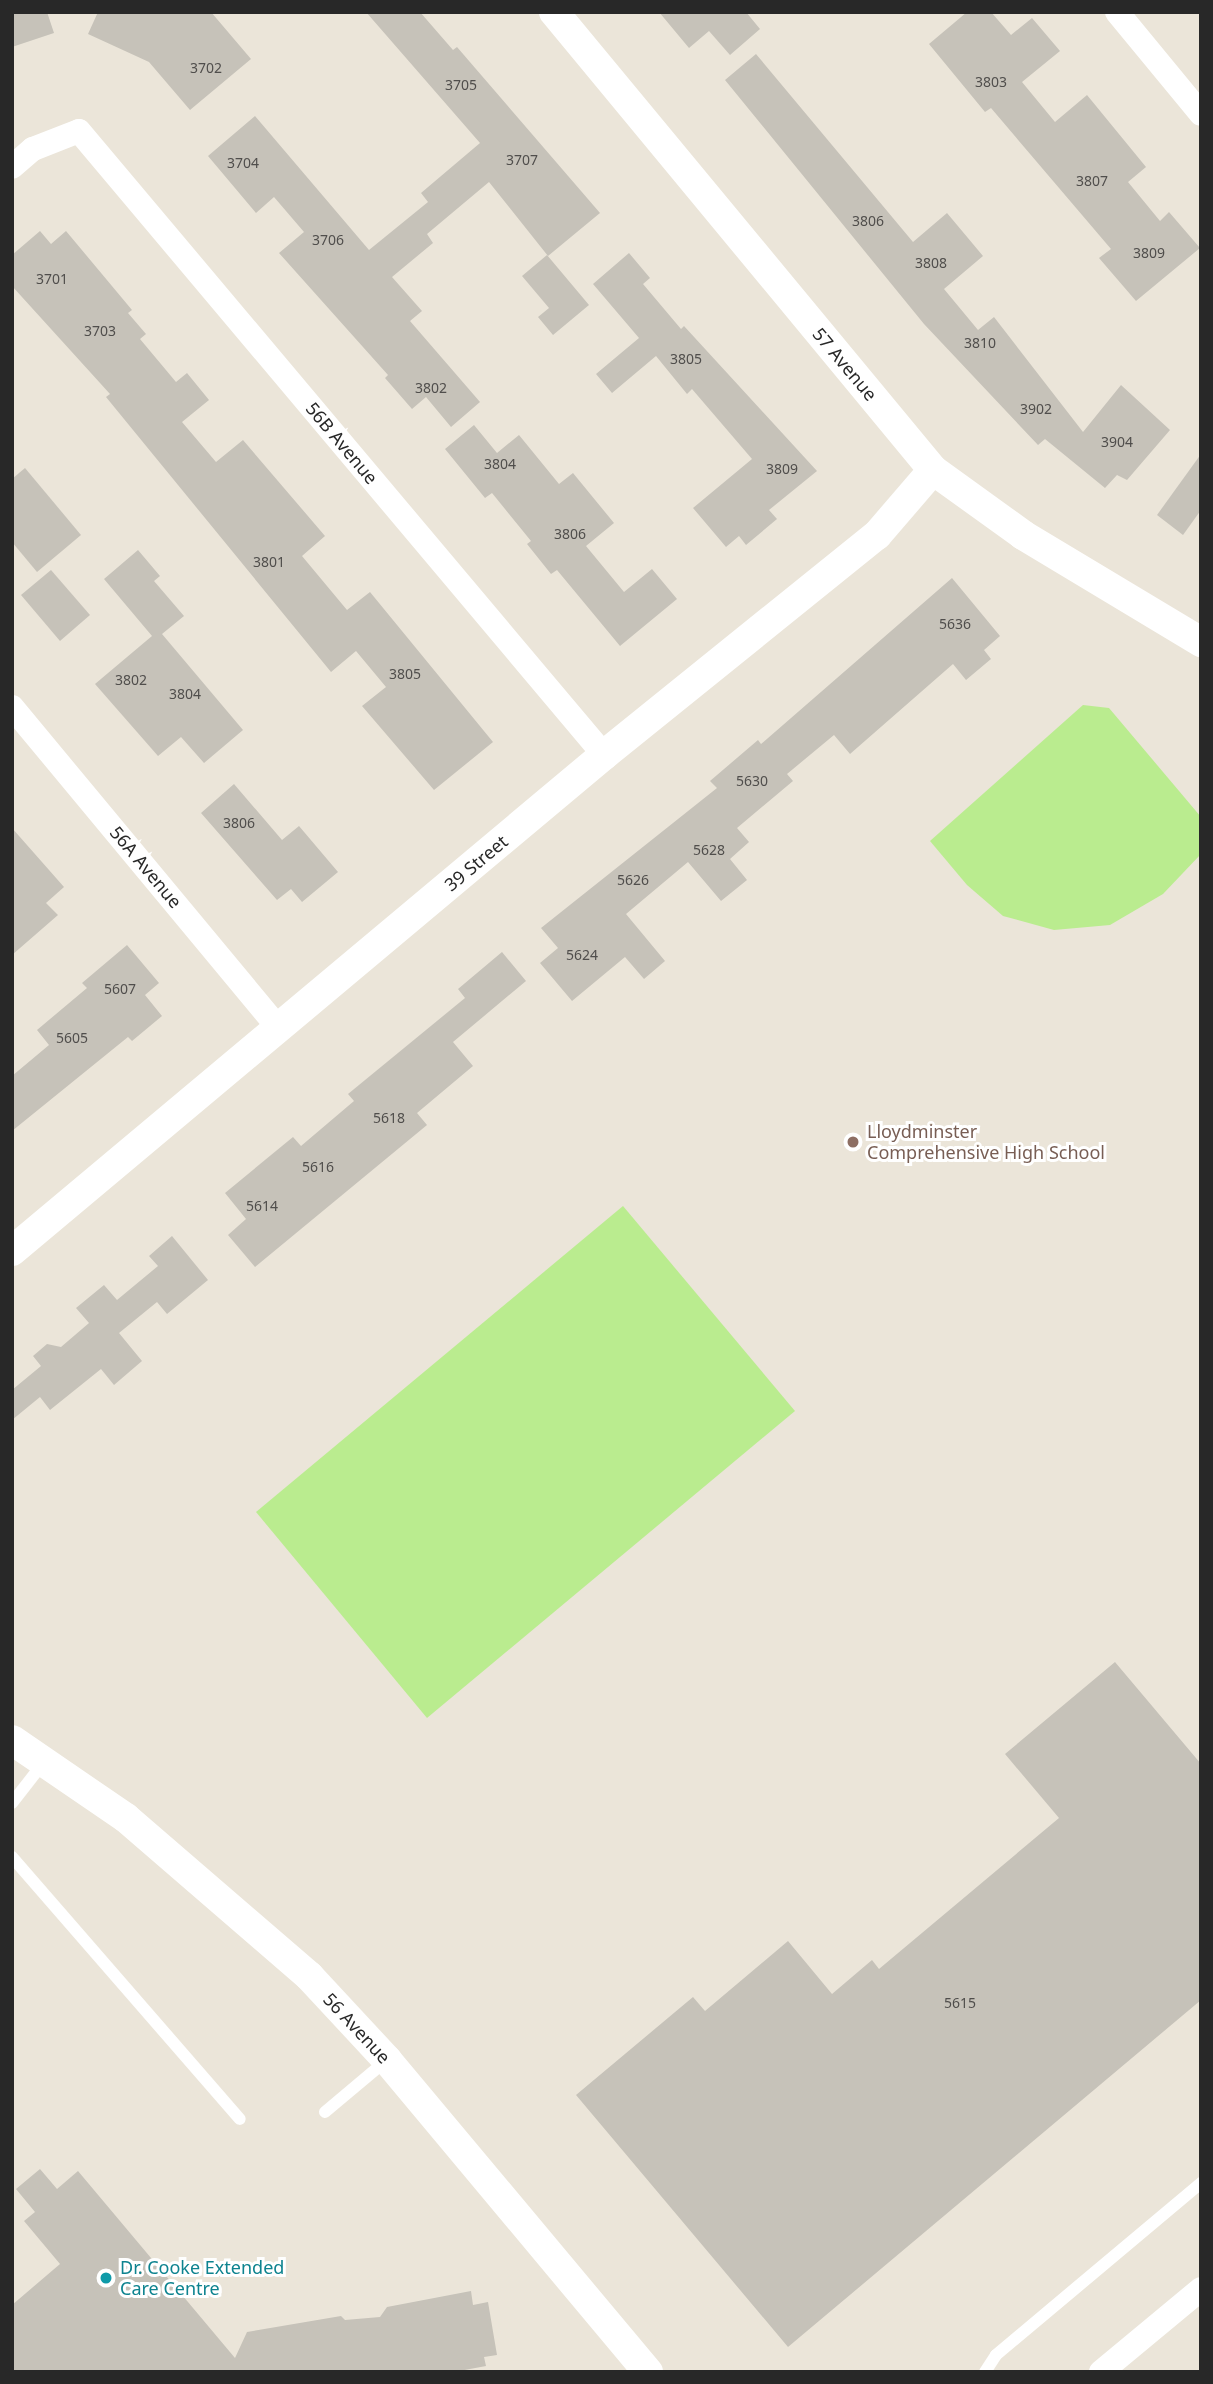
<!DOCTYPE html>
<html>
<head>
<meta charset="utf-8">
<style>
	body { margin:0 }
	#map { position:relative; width:1213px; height:2384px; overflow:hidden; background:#ebe5d9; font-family:"Noto Sans",sans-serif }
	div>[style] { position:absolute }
	.pitch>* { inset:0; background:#baec8f }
	.building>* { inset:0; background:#c6c2b9 }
	.service>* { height:12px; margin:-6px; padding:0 6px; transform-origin:6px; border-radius:6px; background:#fff }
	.minor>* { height:24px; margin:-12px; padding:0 12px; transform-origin:12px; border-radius:12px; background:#fff }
	.tertiary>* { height:30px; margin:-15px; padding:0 15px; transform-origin:15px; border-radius:15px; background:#fff }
	.dots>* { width:19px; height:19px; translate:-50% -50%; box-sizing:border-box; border:4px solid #fff; border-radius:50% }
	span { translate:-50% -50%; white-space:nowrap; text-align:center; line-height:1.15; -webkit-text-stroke:6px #fff; paint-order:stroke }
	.number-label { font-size:14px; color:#504e4c }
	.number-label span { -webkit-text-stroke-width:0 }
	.street-label { font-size:18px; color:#282828 }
	.education-label { font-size:18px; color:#785e54 }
	.left { translate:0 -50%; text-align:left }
	.culture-label { font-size:18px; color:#0d838f }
	.frame { position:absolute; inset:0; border:14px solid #282828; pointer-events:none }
</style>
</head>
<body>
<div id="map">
	<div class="pitch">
		<div style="clip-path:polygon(1083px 705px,1109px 708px,1201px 817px,1201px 854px,1163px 894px,1110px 925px,1054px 930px,1003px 916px,967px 885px,930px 841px)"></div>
		<div style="clip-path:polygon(623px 1206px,795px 1411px,427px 1718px,256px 1512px)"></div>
	</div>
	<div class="building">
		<div style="clip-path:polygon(12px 12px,47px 12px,54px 33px,12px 47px)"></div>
		<div style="clip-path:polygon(98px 12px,211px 12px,251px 59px,190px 110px,149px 62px,88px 34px)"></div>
		<div style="clip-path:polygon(366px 12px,420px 12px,453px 50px,457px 47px,600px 213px,548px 256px,489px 182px,427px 234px,433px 243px,392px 277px,422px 311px,410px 321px,480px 402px,451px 427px,426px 397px,412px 409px,385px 378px,388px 375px,279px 253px,304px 232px,274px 197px,256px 213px,208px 156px,255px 116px,369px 250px,428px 202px,421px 193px,480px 143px)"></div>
		<div style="clip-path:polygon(659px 12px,746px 12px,760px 29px,730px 55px,709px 31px,689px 48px)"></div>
		<div style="clip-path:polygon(967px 12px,991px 12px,1011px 35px,1032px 18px,1060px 51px,1022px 82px,1055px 122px,1087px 95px,1146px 167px,1128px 182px,1160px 221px,1169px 212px,1200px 248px,1136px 301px,1099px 258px,1111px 249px,991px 108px,985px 112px,929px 44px)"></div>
		<div style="clip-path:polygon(756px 54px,913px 242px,947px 213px,983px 256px,944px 289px,978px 330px,994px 317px,1083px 432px,1121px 385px,1170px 430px,1127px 480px,1117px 475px,1105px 488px,1045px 439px,1038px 445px,924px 324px,725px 80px)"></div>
		<div style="clip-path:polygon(40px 231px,51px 244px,66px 231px,132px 310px,128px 313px,146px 334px,140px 339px,176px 382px,187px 373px,209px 400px,182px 422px,216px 462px,243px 440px,325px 536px,302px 556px,347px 610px,370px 592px,493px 742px,434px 790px,362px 706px,386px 687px,356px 651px,331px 672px,106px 397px,110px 394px,12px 286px,12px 255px)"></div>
		<div style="clip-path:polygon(629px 253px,650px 278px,643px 284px,681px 329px,684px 326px,817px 471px,769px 510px,777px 519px,746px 545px,739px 536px,726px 547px,693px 508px,752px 459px,692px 389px,687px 394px,656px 356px,612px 393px,596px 374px,639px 338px,593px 284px)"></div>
		<div style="clip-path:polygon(547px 255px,589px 305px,553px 335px,538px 317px,549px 308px,522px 276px)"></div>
		<div style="clip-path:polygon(474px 425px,497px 453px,519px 435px,559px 484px,573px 473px,614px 523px,586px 546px,624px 592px,652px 569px,677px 599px,620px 646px,557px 570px,551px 574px,527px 544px,531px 541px,492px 493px,485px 498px,445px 449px)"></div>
		<div style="clip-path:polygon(1201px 454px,1201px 510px,1183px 535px,1157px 515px)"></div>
		<div style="clip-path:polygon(25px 468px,81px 535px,37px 572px,12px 542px,12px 479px)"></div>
		<div style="clip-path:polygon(138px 550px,160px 576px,154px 581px,184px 616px,162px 634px,243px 730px,204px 763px,181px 737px,158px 756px,95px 684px,152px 636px,104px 579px)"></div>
		<div style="clip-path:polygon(51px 570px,90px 615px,60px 641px,21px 595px)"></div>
		<div style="clip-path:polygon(952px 578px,1000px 636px,984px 650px,991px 659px,966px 680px,953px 664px,850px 754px,834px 735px,787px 774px,793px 781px,737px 828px,749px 842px,730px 859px,747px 880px,721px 901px,688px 862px,626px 914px,665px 961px,644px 979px,625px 957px,572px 1001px,540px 963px,558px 948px,541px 928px,717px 788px,710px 781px,758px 740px,761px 744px)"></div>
		<div style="clip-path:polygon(234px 784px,282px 840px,299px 826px,338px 872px,302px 902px,291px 889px,277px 900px,201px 813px)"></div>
		<div style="clip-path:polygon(12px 828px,64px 887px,46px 903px,58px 915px,12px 955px)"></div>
		<div style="clip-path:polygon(127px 945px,159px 983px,145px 995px,162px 1016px,132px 1041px,128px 1037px,12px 1131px,12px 1076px,49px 1045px,37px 1030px,87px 988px,82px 983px)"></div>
		<div style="clip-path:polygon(502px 952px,526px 981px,453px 1042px,473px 1066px,417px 1113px,427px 1125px,255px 1267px,228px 1235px,246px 1219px,225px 1193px,293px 1137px,301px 1146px,354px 1101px,348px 1094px,465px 998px,458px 989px)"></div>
		<div style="clip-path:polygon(172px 1236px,208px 1280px,167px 1314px,157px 1302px,119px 1333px,142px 1361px,114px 1385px,101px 1369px,50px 1410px,40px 1397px,12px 1420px,12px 1390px,41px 1366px,33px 1356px,47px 1344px,61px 1347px,89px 1323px,76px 1308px,104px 1285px,117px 1300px,158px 1266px,149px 1256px)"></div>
		<div style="clip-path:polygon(1115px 1662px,1201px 1764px,1201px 2000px,788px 2347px,576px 2095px,693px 1997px,705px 2011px,788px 1941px,832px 1994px,872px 1960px,879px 1969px,1059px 1818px,1005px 1754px)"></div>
		<div style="clip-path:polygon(40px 2169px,57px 2189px,78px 2171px,235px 2358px,247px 2332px,341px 2316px,345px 2320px,380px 2317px,387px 2307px,471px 2291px,473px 2305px,488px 2302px,497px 2355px,484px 2357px,486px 2366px,454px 2372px,12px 2372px,12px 2305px,60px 2264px,24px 2221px,35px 2212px,16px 2189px)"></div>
	</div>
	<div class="service">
		<div style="left:12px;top:1803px;width:52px;rotate:-52deg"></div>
		<div style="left:12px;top:1857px;width:347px;rotate:49deg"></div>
		<div style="left:325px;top:2112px;width:81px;rotate:-40deg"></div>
		<div style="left:985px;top:2372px;width:20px;rotate:-57deg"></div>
		<div style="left:996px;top:2355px;width:268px;rotate:-40deg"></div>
	</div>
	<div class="minor">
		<div style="left:1117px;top:12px;width:132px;rotate:50.5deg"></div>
		<div style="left:12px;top:167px;width:28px;rotate:-41deg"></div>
		<div style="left:33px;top:149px;width:49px;rotate:-21.4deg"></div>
		<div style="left:79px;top:131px;width:815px;rotate:49.92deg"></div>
		<div style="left:12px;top:707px;width:416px;rotate:50.3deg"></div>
		<div style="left:1101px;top:2372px;width:130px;rotate:-39.7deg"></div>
	</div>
	<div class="tertiary">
		<div style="left:554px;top:12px;width:594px;rotate:50.39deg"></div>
		<div style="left:933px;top:470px;width:111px;rotate:35.8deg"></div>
		<div style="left:1023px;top:535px;width:208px;rotate:31deg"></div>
		<div style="left:12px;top:1251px;width:772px;rotate:-39.96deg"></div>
		<div style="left:604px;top:755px;width:351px;rotate:-38.9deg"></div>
		<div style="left:877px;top:535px;width:86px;rotate:-49.3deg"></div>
		<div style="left:12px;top:1740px;width:138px;rotate:34.4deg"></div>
		<div style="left:126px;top:1818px;width:242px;rotate:40.8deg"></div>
		<div style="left:309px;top:1976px;width:115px;rotate:47.1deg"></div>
		<div style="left:387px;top:2060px;width:407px;rotate:50.1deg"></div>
	</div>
	<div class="dots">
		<div style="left:853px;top:1142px;background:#8d6e63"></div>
		<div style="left:106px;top:2278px;background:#0f9aa8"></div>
	</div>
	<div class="number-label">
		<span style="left:206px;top:68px">3702</span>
		<span style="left:991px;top:82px">3803</span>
		<span style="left:461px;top:85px">3705</span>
		<span style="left:522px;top:160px">3707</span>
		<span style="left:243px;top:163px">3704</span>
		<span style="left:1092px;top:181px">3807</span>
		<span style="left:868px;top:221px">3806</span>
		<span style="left:328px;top:240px">3706</span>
		<span style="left:1149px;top:253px">3809</span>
		<span style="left:931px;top:263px">3808</span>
		<span style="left:52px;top:279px">3701</span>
		<span style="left:100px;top:331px">3703</span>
		<span style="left:980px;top:343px">3810</span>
		<span style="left:686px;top:359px">3805</span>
		<span style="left:431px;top:388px">3802</span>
		<span style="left:1036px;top:409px">3902</span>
		<span style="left:1117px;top:442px">3904</span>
		<span style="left:500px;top:464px">3804</span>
		<span style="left:782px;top:469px">3809</span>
		<span style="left:570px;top:534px">3806</span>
		<span style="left:269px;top:562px">3801</span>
		<span style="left:955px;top:624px">5636</span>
		<span style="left:405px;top:674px">3805</span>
		<span style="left:131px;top:680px">3802</span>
		<span style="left:185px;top:694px">3804</span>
		<span style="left:752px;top:781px">5630</span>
		<span style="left:239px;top:823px">3806</span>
		<span style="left:709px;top:850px">5628</span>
		<span style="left:633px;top:880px">5626</span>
		<span style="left:582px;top:955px">5624</span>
		<span style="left:120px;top:989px">5607</span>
		<span style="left:72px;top:1038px">5605</span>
		<span style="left:389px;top:1118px">5618</span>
		<span style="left:318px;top:1167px">5616</span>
		<span style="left:262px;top:1206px">5614</span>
		<span style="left:960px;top:2003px">5615</span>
	</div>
	<div class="street-label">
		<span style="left:845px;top:364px;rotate:50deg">57 Avenue</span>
		<span style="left:342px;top:443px;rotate:50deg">56B Avenue</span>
		<span style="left:476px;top:863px;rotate:-40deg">39 Street</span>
		<span style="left:146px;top:867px;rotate:50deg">56A Avenue</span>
		<span style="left:357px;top:2028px;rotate:47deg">56 Avenue</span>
	</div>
	<div class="education-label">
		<span class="left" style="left:867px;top:1142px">Lloydminster<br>Comprehensive High School</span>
	</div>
	<div class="culture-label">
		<span class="left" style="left:120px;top:2278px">Dr. Cooke Extended<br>Care Centre</span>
	</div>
	<div class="frame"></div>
</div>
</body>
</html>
